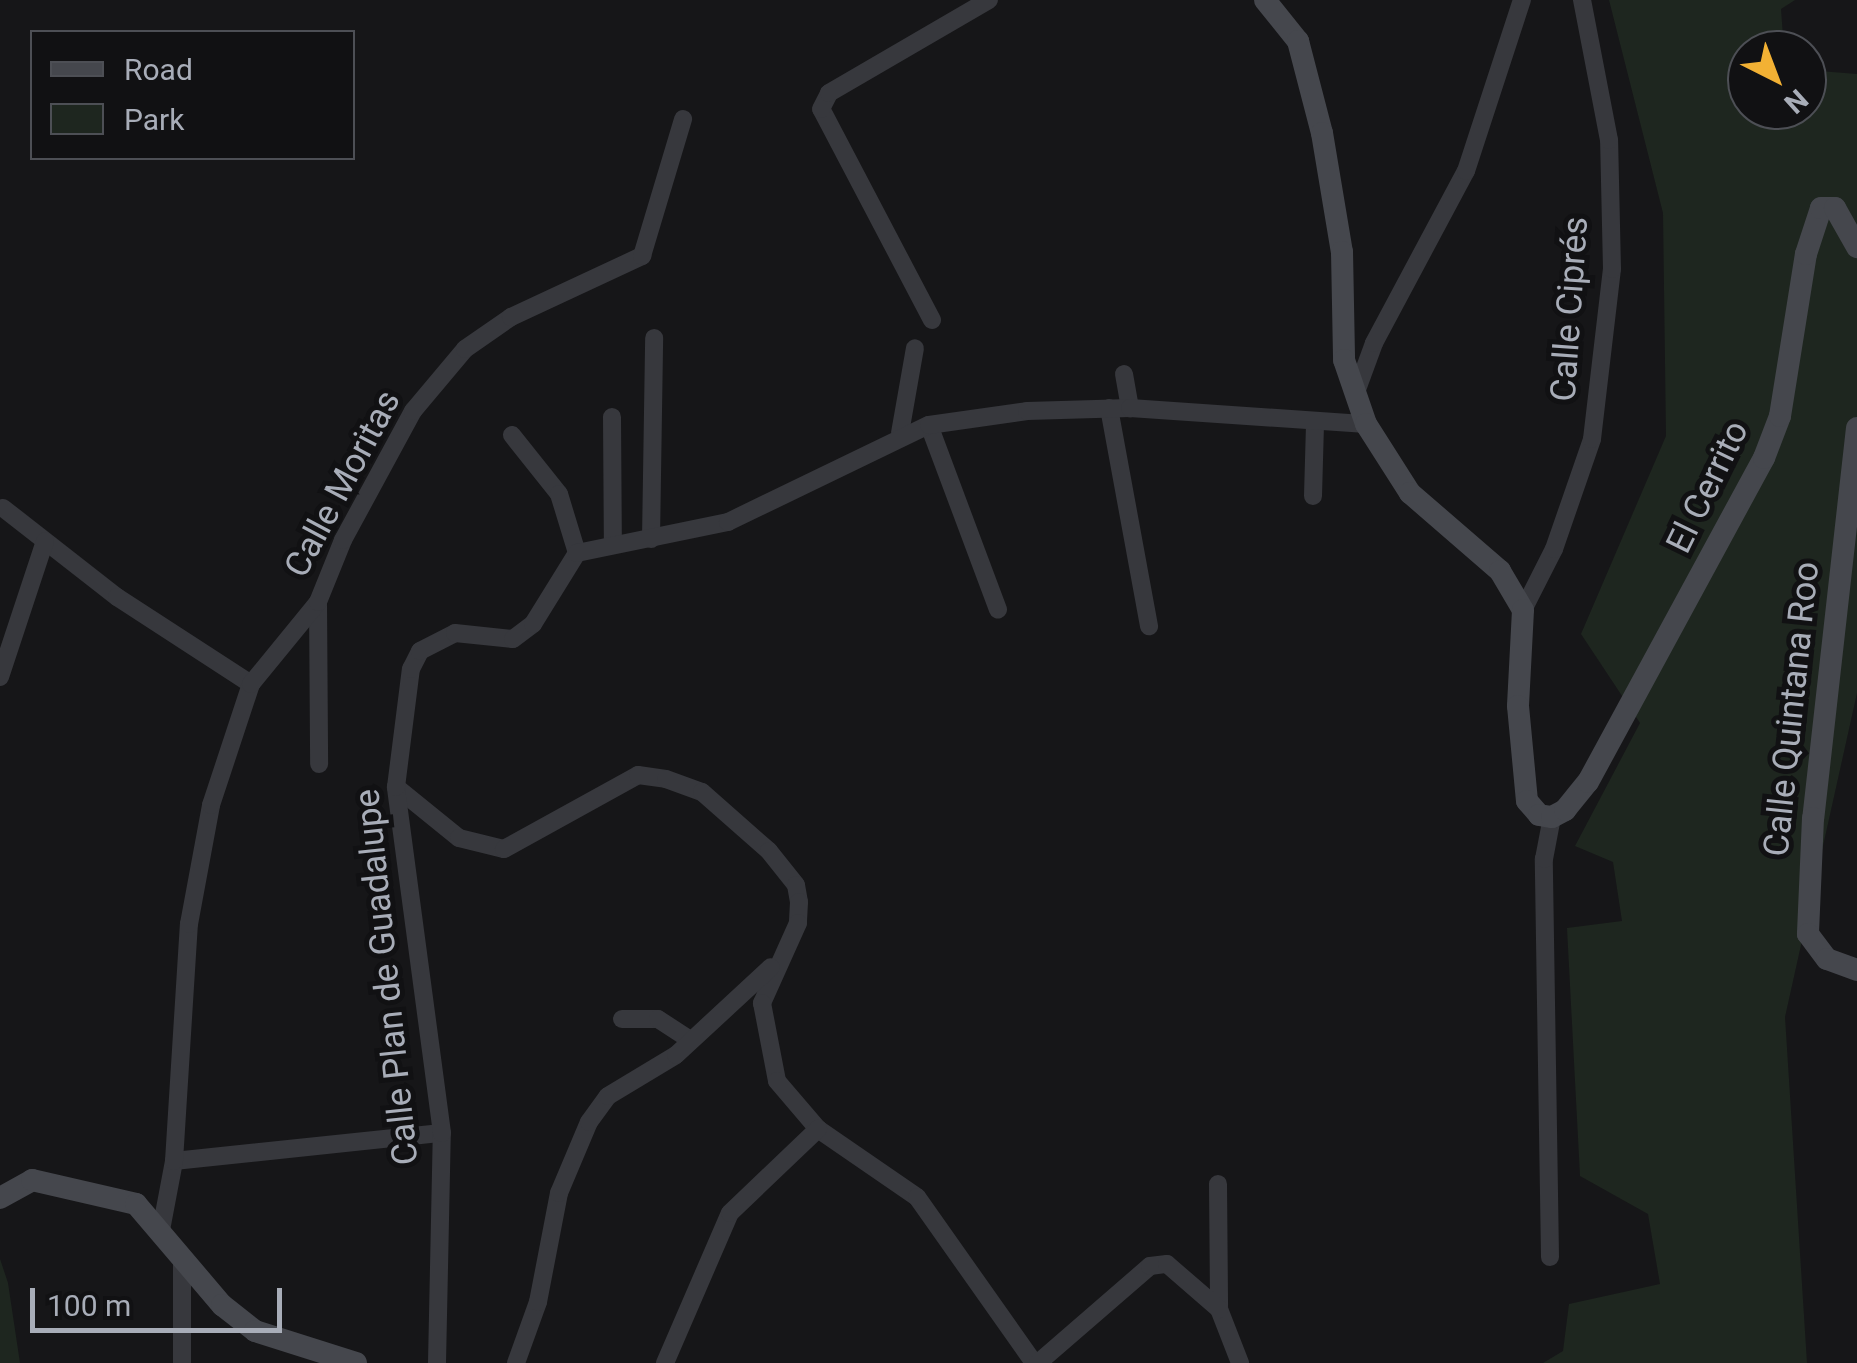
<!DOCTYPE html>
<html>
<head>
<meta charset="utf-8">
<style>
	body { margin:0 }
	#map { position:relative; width:1857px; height:1363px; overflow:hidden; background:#161618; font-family:Roboto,sans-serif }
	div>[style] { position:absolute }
	.green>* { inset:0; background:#1e261f }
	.street>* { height:18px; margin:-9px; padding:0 9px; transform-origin:9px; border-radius:9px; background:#37383d }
	.secondary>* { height:22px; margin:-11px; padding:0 11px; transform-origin:11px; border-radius:11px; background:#45474d }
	span { translate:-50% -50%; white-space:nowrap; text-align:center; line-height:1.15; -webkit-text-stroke:10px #111113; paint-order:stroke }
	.street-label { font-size:35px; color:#a8adb8 }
	.legend { position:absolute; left:30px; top:30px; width:325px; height:130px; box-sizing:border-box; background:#111113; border:2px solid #4d4f55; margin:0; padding:12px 18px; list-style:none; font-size:30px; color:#a8adb8 }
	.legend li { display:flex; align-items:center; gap:20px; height:50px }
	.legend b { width:50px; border:2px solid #4d4f55 }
	.north { position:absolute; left:1727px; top:30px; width:100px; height:100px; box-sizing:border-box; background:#111113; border:2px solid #4d4f55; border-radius:50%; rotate:138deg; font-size:28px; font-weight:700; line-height:40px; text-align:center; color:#a8adb8 }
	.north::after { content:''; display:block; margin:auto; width:35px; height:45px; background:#f2b134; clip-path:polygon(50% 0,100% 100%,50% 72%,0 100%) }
	.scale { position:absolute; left:30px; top:1288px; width:252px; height:45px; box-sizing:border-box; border:5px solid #a8adb8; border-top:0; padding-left:12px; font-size:30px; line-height:35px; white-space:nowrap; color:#a8adb8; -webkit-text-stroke:8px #111113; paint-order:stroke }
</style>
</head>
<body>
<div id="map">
	<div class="green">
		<div style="clip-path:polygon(1609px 0,1795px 0,1781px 9px,1784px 50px,1747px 50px,1747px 110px,1807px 110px,1807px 70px,1857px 74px,1857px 693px,1785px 1017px,1807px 1363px,1543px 1363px,1563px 1351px,1569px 1304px,1660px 1284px,1648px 1214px,1580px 1176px,1567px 928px,1622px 921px,1613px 862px,1575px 846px,1640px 723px,1581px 634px,1666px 436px,1663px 213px)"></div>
		<div style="clip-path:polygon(0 1259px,8px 1283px,20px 1363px,0 1363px)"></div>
	</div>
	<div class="street">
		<div style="left:932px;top:320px;width:238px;rotate:-117.7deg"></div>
		<div style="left:821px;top:109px;width:18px;rotate:-63deg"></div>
		<div style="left:829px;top:93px;width:185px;rotate:-30.2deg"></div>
		<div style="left:1124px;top:374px;width:35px;rotate:80deg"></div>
		<div style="left:1355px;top:395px;width:55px;rotate:-69.9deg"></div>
		<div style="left:1374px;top:343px;width:195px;rotate:-61.9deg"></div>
		<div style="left:1466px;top:171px;width:180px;rotate:-71.9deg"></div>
		<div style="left:1109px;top:408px;width:222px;rotate:79.6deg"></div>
		<div style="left:612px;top:417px;width:128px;rotate:89.6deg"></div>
		<div style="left:929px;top:425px;width:197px;rotate:69.5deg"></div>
		<div style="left:900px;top:433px;width:86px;rotate:-80deg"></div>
		<div style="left:512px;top:435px;width:75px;rotate:51.5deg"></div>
		<div style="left:559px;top:494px;width:62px;rotate:73deg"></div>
		<div style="left:1313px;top:496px;width:73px;rotate:-88.4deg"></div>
		<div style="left:3px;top:508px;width:145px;rotate:38deg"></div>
		<div style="left:117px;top:597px;width:160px;rotate:33deg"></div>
		<div style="left:651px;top:539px;width:201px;rotate:-89.1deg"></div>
		<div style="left:318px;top:602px;width:162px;rotate:89.6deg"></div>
		<div style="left:1523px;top:610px;width:68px;rotate:-63.1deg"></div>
		<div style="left:1554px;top:549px;width:116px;rotate:-70.9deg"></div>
		<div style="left:1592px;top:439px;width:171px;rotate:-83.3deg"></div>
		<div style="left:1612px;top:269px;width:129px;rotate:-91.3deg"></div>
		<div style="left:1609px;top:140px;width:143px;rotate:-100.9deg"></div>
		<div style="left:0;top:677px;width:143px;rotate:-71.7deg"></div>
		<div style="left:396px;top:787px;width:81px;rotate:39deg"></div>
		<div style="left:459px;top:838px;width:46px;rotate:13.7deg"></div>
		<div style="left:504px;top:849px;width:153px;rotate:-28.9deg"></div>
		<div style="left:638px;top:775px;width:28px;rotate:8deg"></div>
		<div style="left:666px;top:779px;width:38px;rotate:20deg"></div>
		<div style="left:702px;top:792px;width:89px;rotate:41.4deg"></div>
		<div style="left:769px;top:851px;width:43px;rotate:51.5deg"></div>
		<div style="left:796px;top:885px;width:17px;rotate:80deg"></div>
		<div style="left:799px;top:902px;width:21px;rotate:93deg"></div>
		<div style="left:798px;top:923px;width:88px;rotate:114.2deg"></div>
		<div style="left:762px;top:1003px;width:79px;rotate:79.1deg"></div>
		<div style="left:777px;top:1081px;width:63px;rotate:49.5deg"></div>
		<div style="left:818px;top:1129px;width:120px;rotate:34.5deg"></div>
		<div style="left:917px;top:1197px;width:203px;rotate:54.8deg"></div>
		<div style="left:622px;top:1019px;width:36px"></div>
		<div style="left:658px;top:1019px;width:38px;rotate:33deg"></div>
		<div style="left:174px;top:1161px;width:269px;rotate:-6deg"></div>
		<div style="left:1218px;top:1184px;width:125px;rotate:89.5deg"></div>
		<div style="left:1219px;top:1309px;width:58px;rotate:68.7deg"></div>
		<div style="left:161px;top:1230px;width:70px;rotate:-79.3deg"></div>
		<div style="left:174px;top:1161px;width:237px;rotate:-86.4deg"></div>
		<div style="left:189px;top:924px;width:121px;rotate:-79.5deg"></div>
		<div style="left:211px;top:805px;width:127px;rotate:-71.7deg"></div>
		<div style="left:251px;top:684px;width:106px;rotate:-50.7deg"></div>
		<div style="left:318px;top:602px;width:67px;rotate:-68deg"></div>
		<div style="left:343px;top:540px;width:147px;rotate:-61.5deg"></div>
		<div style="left:413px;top:411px;width:81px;rotate:-50deg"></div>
		<div style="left:465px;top:349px;width:56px;rotate:-34.8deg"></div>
		<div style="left:511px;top:317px;width:145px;rotate:-25deg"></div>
		<div style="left:642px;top:256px;width:143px;rotate:-73.3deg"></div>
		<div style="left:1550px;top:1257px;width:398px;rotate:-90.9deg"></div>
		<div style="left:1544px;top:859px;width:43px;rotate:-79.2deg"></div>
		<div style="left:182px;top:1363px;width:102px;rotate:-90deg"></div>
		<div style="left:437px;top:1363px;width:230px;rotate:-88.8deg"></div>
		<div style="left:442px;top:1133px;width:349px;rotate:-97.6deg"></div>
		<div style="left:396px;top:787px;width:119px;rotate:-82.8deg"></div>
		<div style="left:411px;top:669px;width:20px;rotate:-63deg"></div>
		<div style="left:420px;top:651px;width:39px;rotate:-27deg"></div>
		<div style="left:455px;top:633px;width:58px;rotate:5.9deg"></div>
		<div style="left:513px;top:639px;width:25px;rotate:-37deg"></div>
		<div style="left:533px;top:624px;width:84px;rotate:-58.2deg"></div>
		<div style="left:577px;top:553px;width:154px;rotate:-11.6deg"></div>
		<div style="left:728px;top:522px;width:223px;rotate:-25.8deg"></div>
		<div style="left:929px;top:425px;width:99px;rotate:-8.1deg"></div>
		<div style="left:1027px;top:411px;width:103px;rotate:-1.7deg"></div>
		<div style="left:1130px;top:408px;width:237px;rotate:3.9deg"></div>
		<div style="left:516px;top:1363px;width:65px;rotate:-70.2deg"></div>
		<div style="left:538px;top:1302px;width:111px;rotate:-79.1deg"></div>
		<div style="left:559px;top:1193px;width:77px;rotate:-67.1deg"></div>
		<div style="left:589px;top:1122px;width:32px;rotate:-54deg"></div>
		<div style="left:608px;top:1096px;width:79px;rotate:-31.1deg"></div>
		<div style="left:676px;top:1055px;width:129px;rotate:-42.8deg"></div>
		<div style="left:665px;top:1363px;width:163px;rotate:-66.6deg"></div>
		<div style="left:730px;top:1213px;width:122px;rotate:-43.7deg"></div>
		<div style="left:1038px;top:1363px;width:148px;rotate:-40.9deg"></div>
		<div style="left:1150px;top:1266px;width:17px;rotate:-7deg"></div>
		<div style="left:1167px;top:1264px;width:69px;rotate:40.9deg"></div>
	</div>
	<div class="secondary">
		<div style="left:1265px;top:0;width:53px;rotate:51.2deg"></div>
		<div style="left:1298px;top:41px;width:95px;rotate:75.4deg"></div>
		<div style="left:1322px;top:133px;width:121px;rotate:80.5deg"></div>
		<div style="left:1342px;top:252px;width:108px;rotate:88.9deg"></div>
		<div style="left:1344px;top:360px;width:68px;rotate:71deg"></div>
		<div style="left:1366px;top:424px;width:82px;rotate:57.5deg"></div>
		<div style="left:1410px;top:493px;width:119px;rotate:40.9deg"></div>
		<div style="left:1500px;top:571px;width:45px;rotate:59.5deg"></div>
		<div style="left:1523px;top:610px;width:96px;rotate:93deg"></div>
		<div style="left:1518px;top:706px;width:95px;rotate:84.6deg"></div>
		<div style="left:1527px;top:801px;width:18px;rotate:49deg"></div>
		<div style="left:1539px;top:815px;width:13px;rotate:9deg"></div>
		<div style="left:1552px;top:817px;width:15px;rotate:-28deg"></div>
		<div style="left:1565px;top:810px;width:36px;rotate:-51deg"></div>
		<div style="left:1588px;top:782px;width:369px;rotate:-61.5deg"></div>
		<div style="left:1764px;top:458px;width:45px;rotate:-69.1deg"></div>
		<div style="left:1780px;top:416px;width:164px;rotate:-80.9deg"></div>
		<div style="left:1806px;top:254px;width:48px;rotate:-71.9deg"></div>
		<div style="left:1821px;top:208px;width:14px"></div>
		<div style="left:1835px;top:208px;width:45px;rotate:60.6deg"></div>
		<div style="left:1857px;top:428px;width:392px;rotate:96.4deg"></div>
		<div style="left:1813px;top:818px;width:116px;rotate:92.5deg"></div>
		<div style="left:1808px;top:934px;width:31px;rotate:53deg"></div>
		<div style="left:1827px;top:959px;width:32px;rotate:20deg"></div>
		<div style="left:0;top:1198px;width:37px;rotate:-29deg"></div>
		<div style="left:32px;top:1180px;width:107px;rotate:13deg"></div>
		<div style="left:136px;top:1204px;width:133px;rotate:49.6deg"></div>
		<div style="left:222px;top:1305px;width:42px;rotate:38.2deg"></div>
		<div style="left:255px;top:1331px;width:106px;rotate:17.6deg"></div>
	</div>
	<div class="street-label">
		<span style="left:1570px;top:309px;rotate:-86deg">Calle Ciprés</span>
		<span style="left:343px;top:484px;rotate:-62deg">Calle Moritas</span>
		<span style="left:1708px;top:487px;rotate:-64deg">El Cerrito</span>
		<span style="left:1792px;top:709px;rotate:-84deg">Calle Quintana Roo</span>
		<span style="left:387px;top:977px;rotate:-96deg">Calle Plan de Guadalupe</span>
	</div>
	<ul class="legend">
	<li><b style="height:12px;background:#45474d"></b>Road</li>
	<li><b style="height:28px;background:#1e261f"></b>Park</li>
	</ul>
	<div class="north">N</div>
	<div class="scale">100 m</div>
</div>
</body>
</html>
